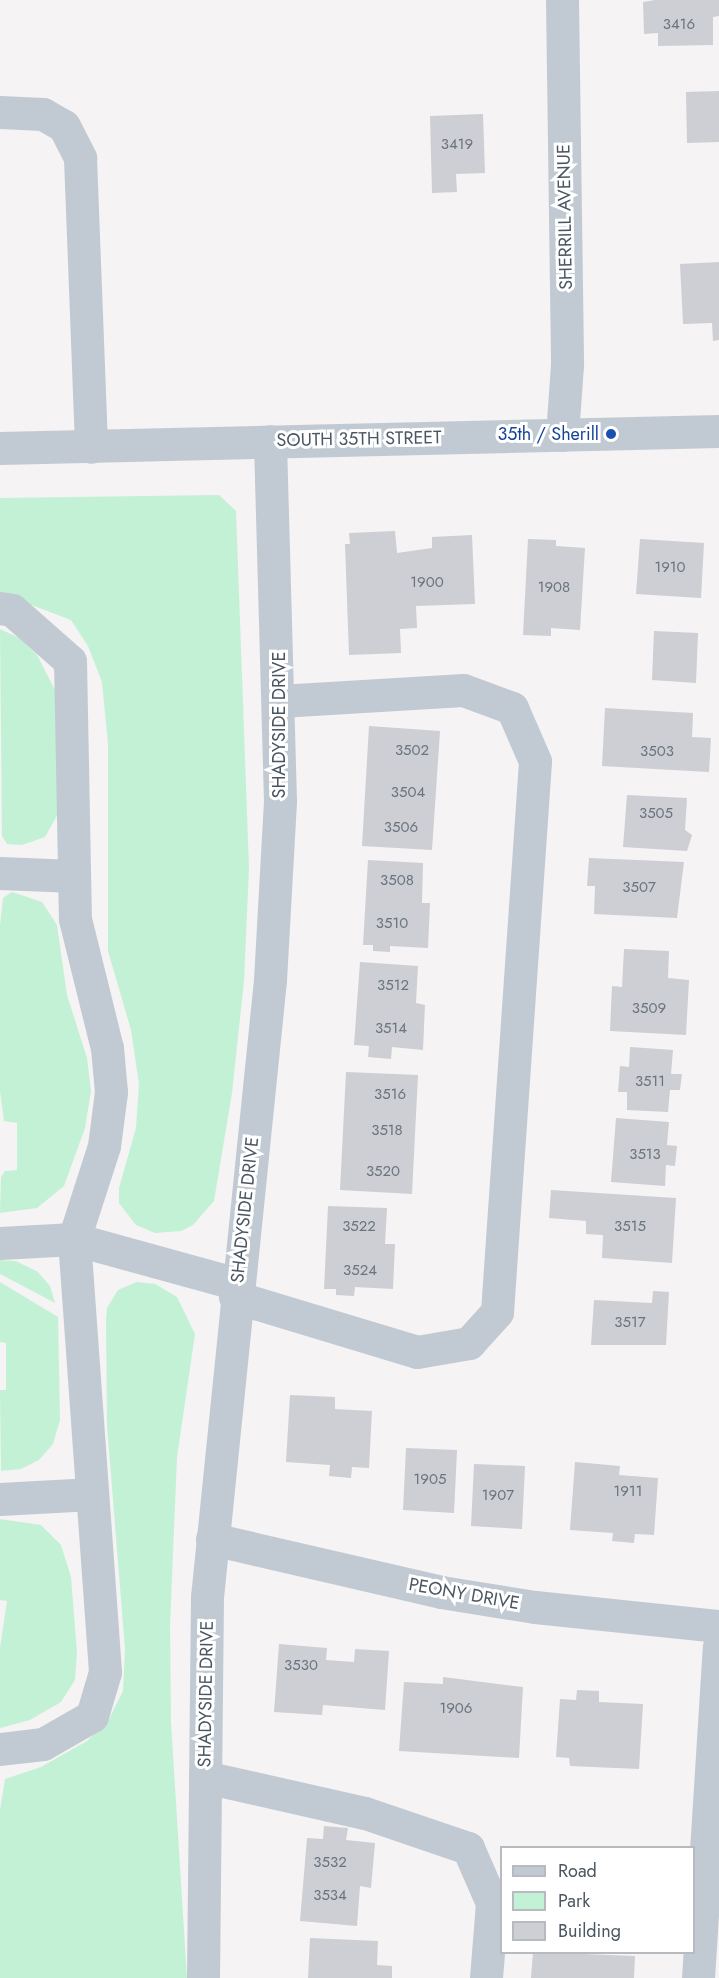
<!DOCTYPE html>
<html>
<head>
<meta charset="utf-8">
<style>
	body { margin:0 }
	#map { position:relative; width:719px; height:1978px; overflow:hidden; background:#f5f3f3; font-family:Jost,sans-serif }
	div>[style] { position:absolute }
	.green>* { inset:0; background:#c3f1d5 }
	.building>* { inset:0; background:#cdcfd5 }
	.minor>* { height:33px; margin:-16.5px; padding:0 16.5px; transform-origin:16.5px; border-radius:16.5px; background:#c1cad2 }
	.dots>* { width:16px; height:16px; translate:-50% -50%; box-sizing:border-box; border:3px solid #fff; border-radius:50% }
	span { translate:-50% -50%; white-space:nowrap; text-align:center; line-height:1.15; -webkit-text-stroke:6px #fff; paint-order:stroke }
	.number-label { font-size:15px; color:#6b747e }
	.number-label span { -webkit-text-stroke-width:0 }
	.street-label { font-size:18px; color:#4a5661 }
	.transit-label { font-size:18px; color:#164399 }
	.right { translate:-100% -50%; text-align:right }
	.legend { position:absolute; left:500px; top:1846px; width:195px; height:108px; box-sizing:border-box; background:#fff; border:2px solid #b7bbc0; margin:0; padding:8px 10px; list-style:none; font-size:18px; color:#4a5661 }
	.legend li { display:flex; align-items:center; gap:12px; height:30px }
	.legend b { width:30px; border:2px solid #b7bbc0 }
</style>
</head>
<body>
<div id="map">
	<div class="green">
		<div style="clip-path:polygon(219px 495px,236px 511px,249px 868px,244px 981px,232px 1093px,214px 1201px,193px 1225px,181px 1231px,155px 1233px,136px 1225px,119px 1203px,119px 1188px,136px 1128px,139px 1084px,131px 1030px,108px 951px,108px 744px,102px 682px,88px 646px,71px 620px,0 593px,0 498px)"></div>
		<div style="clip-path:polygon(0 629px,19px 638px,37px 655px,55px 690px,59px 812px,45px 837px,22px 845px,7px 844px,2px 836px)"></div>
		<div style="clip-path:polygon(12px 892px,42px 902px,57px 925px,67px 995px,87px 1058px,91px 1091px,85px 1128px,64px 1186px,37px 1208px,0 1213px,1px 1177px,5px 1171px,17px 1170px,17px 1123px,4px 1121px,0 1091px,0 925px,3px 898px)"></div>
		<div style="clip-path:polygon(0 1260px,16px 1261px,38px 1272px,50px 1286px,55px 1303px,0 1274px)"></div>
		<div style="clip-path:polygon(0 1282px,58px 1317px,60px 1420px,53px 1444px,39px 1460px,21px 1469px,1px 1471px,0 1390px,6px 1390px,6px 1343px,0 1342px)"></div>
		<div style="clip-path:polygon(137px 1282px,155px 1284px,177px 1297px,195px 1334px,177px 1457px,170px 1626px,171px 1722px,187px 1978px,0 1978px,0 1810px,5px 1779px,41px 1767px,87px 1741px,108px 1721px,123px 1691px,125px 1649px,107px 1425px,106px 1319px,107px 1308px,118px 1290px)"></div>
		<div style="clip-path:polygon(0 1519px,41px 1525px,61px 1545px,71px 1577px,77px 1653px,75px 1680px,61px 1702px,30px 1720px,0 1728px,0 1648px,7px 1601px,0 1600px)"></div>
	</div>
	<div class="building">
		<div style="clip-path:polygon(655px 0,719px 0,719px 16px,713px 17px,713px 45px,658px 46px,658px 33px,644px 34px,643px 2px)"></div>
		<div style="clip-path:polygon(719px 91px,719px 142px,687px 143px,686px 92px)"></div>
		<div style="clip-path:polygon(483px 114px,485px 173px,456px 174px,457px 192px,432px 193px,430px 116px)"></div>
		<div style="clip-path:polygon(719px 262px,719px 340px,713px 341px,712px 323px,683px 324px,680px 264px)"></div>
		<div style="clip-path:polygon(395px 531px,397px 553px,432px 548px,432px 537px,472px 535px,475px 604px,416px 606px,417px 628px,400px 629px,401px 653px,349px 655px,345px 544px,350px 544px,349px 533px)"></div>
		<div style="clip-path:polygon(528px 539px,556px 540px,556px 546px,585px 548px,580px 630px,551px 628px,551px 636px,523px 635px)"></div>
		<div style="clip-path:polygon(640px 539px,704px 543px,701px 598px,636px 594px)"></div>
		<div style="clip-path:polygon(654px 631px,698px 633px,696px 683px,652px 680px)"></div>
		<div style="clip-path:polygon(605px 708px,693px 713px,692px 737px,711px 738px,709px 772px,602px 766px)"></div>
		<div style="clip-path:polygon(369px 726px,440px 731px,432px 850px,362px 846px)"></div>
		<div style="clip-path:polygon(627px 795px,687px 798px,685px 830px,692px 835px,687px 851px,623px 847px)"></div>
		<div style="clip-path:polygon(589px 858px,684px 862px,677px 918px,594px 914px,595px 886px,587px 886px)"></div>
		<div style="clip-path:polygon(368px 860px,423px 863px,422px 903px,430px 903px,428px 948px,390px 946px,390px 952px,373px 951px,373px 945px,363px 945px)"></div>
		<div style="clip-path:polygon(624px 949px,669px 951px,668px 978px,689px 980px,686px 1035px,610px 1031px,612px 986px,622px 987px)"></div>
		<div style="clip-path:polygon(360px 962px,418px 966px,416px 1003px,425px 1005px,423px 1050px,392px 1047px,391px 1059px,368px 1057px,369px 1046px,354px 1045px)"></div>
		<div style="clip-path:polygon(630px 1047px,673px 1050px,671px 1074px,682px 1074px,680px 1090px,670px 1090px,668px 1112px,627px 1110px,627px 1092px,618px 1092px,620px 1066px,629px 1067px)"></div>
		<div style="clip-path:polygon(346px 1072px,418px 1075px,412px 1194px,340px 1190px)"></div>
		<div style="clip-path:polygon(616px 1118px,669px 1122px,667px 1145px,677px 1146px,675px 1166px,666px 1165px,665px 1186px,611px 1182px)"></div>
		<div style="clip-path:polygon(551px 1190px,676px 1198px,672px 1263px,602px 1258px,603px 1235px,586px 1234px,586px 1221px,549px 1218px)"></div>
		<div style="clip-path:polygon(328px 1206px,387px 1208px,385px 1244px,395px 1244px,393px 1289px,355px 1287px,354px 1296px,336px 1295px,336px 1289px,324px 1289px)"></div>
		<div style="clip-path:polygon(653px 1291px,669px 1292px,666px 1345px,591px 1345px,594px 1300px,652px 1303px)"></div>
		<div style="clip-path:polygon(290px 1395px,335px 1397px,335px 1409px,372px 1411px,369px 1468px,352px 1467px,351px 1478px,329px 1476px,330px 1465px,286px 1462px)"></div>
		<div style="clip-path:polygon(406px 1448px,457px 1450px,454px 1513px,403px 1510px)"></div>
		<div style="clip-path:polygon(575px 1462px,620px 1466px,619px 1475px,658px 1478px,654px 1535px,635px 1534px,634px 1543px,612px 1541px,613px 1533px,570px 1530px)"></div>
		<div style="clip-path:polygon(474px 1464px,525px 1466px,522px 1529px,471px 1526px)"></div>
		<div style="clip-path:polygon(279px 1644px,327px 1648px,326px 1660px,354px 1662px,355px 1649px,389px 1651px,385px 1710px,323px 1705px,322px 1715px,274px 1712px)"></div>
		<div style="clip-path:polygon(443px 1677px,523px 1687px,519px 1758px,399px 1751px,404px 1682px,443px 1684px)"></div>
		<div style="clip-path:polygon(577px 1690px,599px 1691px,599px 1702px,643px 1704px,639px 1769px,570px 1766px,569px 1758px,556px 1757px,560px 1699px,576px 1700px)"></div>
		<div style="clip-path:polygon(324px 1826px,348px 1828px,346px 1840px,375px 1843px,371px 1888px,360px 1886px,357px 1926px,300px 1921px,307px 1838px,323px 1839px)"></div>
		<div style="clip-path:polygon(310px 1938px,378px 1941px,377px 1965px,392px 1966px,392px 1978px,308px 1978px)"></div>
		<div style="clip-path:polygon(533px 1952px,635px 1956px,634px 1978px,531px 1978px)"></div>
	</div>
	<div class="minor">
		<div style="left:562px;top:0;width:365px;rotate:89.2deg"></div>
		<div style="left:567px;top:365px;width:70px;rotate:94.1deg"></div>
		<div style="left:0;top:112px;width:43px;rotate:2.7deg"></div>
		<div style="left:43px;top:114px;width:24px;rotate:30deg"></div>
		<div style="left:64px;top:126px;width:36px;rotate:63deg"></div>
		<div style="left:80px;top:158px;width:289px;rotate:87.8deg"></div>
		<div style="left:0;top:448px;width:719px;rotate:-1.35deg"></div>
		<div style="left:0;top:608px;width:12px;rotate:9deg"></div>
		<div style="left:12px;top:610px;width:77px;rotate:41.3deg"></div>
		<div style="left:70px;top:661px;width:258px;rotate:88.9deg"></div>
		<div style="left:75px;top:919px;width:133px;rotate:76.1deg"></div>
		<div style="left:107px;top:1048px;width:44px;rotate:84.8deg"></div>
		<div style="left:111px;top:1092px;width:54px;rotate:97.4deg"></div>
		<div style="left:104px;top:1146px;width:98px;rotate:107.9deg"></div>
		<div style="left:74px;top:1239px;width:434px;rotate:85.9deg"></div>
		<div style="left:105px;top:1672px;width:46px;rotate:106.5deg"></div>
		<div style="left:92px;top:1716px;width:56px;rotate:150.3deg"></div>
		<div style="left:43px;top:1744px;width:43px;rotate:173.4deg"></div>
		<div style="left:0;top:873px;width:74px;rotate:2.3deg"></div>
		<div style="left:0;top:1243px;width:74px;rotate:-3.1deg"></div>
		<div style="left:74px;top:1239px;width:169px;rotate:15.4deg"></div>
		<div style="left:235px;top:1297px;width:190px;rotate:16.8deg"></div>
		<div style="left:417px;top:1352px;width:53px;rotate:-9.8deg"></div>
		<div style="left:469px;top:1343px;width:42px;rotate:-47.9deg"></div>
		<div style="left:497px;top:1312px;width:552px;rotate:-86.05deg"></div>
		<div style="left:535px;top:761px;width:58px;rotate:-113.5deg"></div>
		<div style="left:512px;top:708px;width:52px;rotate:-159.8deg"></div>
		<div style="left:463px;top:690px;width:184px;rotate:176.6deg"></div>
		<div style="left:0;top:1499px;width:92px;rotate:-3.1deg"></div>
		<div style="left:212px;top:1539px;width:235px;rotate:13deg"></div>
		<div style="left:441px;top:1592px;width:95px;rotate:9.1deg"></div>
		<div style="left:535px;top:1607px;width:185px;rotate:5.9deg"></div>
		<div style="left:205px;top:1777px;width:164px;rotate:12.7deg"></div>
		<div style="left:365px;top:1813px;width:109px;rotate:18.8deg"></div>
		<div style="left:468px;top:1848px;width:60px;rotate:66.4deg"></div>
		<div style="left:492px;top:1903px;width:75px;rotate:94.6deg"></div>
		<div style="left:203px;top:1978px;width:381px;rotate:-89.4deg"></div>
		<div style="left:207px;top:1597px;width:620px;rotate:-84.17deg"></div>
		<div style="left:270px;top:980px;width:179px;rotate:-86.8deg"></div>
		<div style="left:280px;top:801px;width:360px;rotate:-91.6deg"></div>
		<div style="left:698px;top:1978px;width:332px;rotate:-86.4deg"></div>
	</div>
	<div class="dots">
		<div style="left:611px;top:434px;background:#1a4fb4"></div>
	</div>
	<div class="number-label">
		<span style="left:679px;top:25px">3416</span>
		<span style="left:457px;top:145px">3419</span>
		<span style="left:670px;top:568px">1910</span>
		<span style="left:427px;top:583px">1900</span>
		<span style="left:554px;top:588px">1908</span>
		<span style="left:412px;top:751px">3502</span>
		<span style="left:657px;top:752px">3503</span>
		<span style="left:408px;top:793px">3504</span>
		<span style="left:656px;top:814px">3505</span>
		<span style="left:401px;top:828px">3506</span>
		<span style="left:397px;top:881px">3508</span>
		<span style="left:639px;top:888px">3507</span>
		<span style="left:392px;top:924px">3510</span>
		<span style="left:393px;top:986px">3512</span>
		<span style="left:649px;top:1009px">3509</span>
		<span style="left:391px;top:1029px">3514</span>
		<span style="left:650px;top:1082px">3511</span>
		<span style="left:390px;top:1095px">3516</span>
		<span style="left:387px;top:1131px">3518</span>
		<span style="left:645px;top:1155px">3513</span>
		<span style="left:383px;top:1172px">3520</span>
		<span style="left:359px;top:1227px">3522</span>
		<span style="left:630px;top:1227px">3515</span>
		<span style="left:360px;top:1271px">3524</span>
		<span style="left:630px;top:1323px">3517</span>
		<span style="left:430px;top:1480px">1905</span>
		<span style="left:628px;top:1492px">1911</span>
		<span style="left:498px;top:1496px">1907</span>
		<span style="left:301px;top:1666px">3530</span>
		<span style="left:456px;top:1709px">1906</span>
		<span style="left:330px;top:1863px">3532</span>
		<span style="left:330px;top:1896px">3534</span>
	</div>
	<div class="street-label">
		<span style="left:565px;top:217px;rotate:-91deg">SHERRILL AVENUE</span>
		<span style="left:359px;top:439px;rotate:-1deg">SOUTH 35TH STREET</span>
		<span style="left:279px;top:725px;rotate:-90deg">SHADYSIDE DRIVE</span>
		<span style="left:245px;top:1210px;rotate:-84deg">SHADYSIDE DRIVE</span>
		<span style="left:464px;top:1594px;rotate:10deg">PEONY DRIVE</span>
		<span style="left:206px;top:1694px;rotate:-89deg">SHADYSIDE DRIVE</span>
	</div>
	<div class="transit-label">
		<span class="right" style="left:599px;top:434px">35th / Sherill</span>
	</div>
	<ul class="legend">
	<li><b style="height:8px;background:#c1cad2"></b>Road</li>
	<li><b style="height:16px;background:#c3f1d5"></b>Park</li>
	<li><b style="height:16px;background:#cdcfd5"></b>Building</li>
	</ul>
</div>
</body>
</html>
